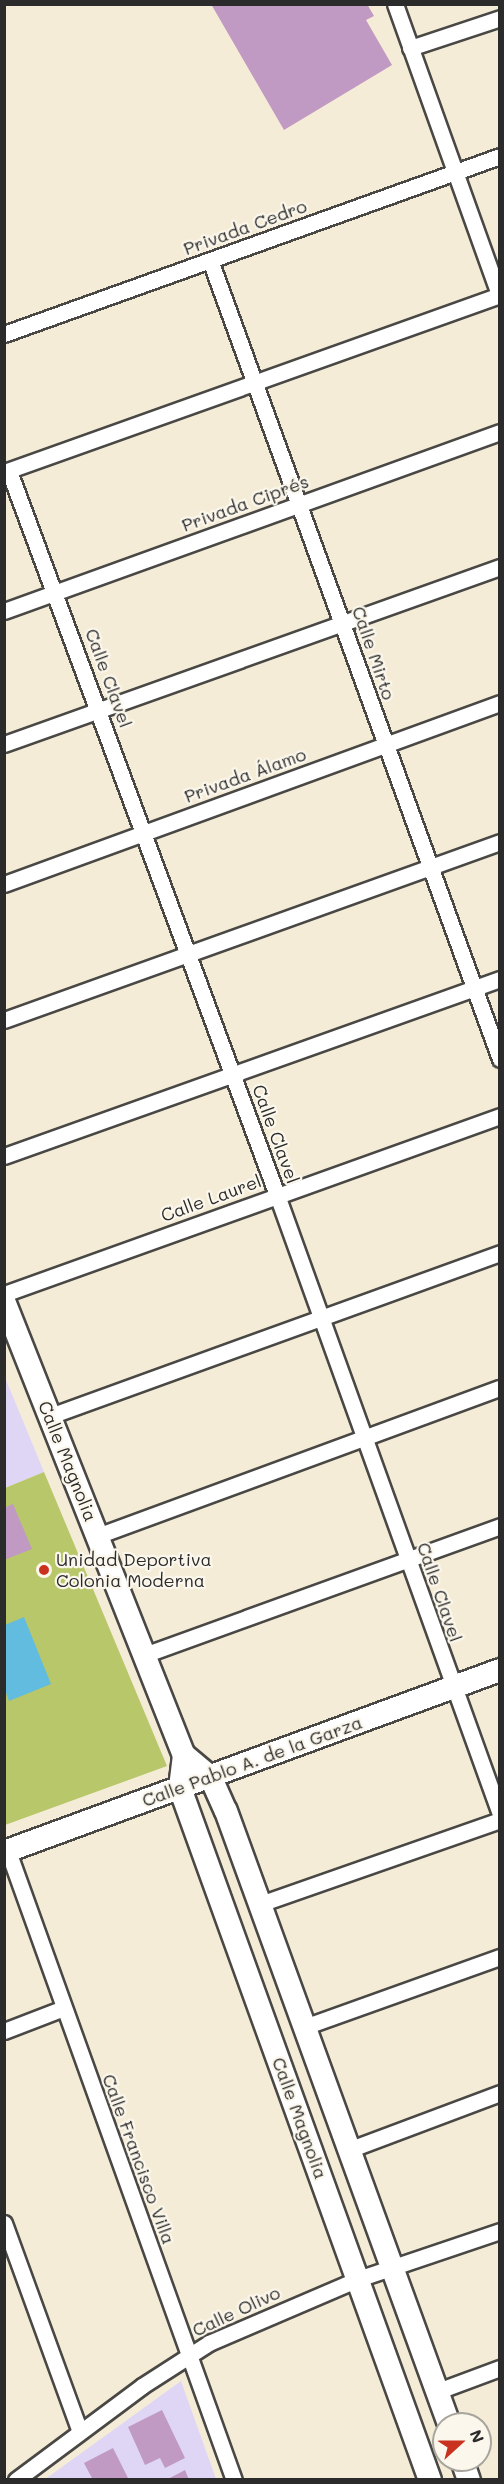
<!DOCTYPE html>
<html>
<head>
<meta charset="utf-8">
<style>
	body { margin:0 }
	#map { position:relative; width:504px; height:2484px; overflow:hidden; background:#f5ecd7; font-family:Mali,sans-serif }
	div>[style] { position:absolute }
	.built>* { inset:0; background:#dfd5f5 }
	.green>* { inset:0; background:#b7c769 }
	.water>* { inset:0; background:#61bcdf }
	.building>* { inset:0; background:#c09ac2 }
	.roads { filter:drop-shadow(2px 0 #494845) drop-shadow(-2px 0 #494845) drop-shadow(0 2px #494845) drop-shadow(0 -2px #494845) }
	.street>* { height:15px; margin:-7.5px; padding:0 7.5px; transform-origin:7.5px; border-radius:7.5px; background:#fff }
	.secondary>* { height:22px; margin:-11px; padding:0 11px; transform-origin:11px; border-radius:11px; background:#fff }
	.dots>* { width:16px; height:16px; translate:-50% -50%; box-sizing:border-box; border:3px solid #fbf7ec; border-radius:50% }
	span { translate:-50% -50%; white-space:nowrap; text-align:center; line-height:1.15; -webkit-text-stroke:4.5px #fbf7ec; paint-order:stroke }
	.street-label { font-size:18px; color:#2b2b2b }
	.poi-label { font-size:18px; color:#2b2b2b }
	.left { translate:0 -50%; text-align:left }
	.frame { position:absolute; inset:0; border:6px solid #2b2b2b; pointer-events:none }
	.north { position:absolute; left:432px; top:2412px; width:60px; height:60px; box-sizing:border-box; background:#fbf7ec; border:2px solid #a8a59f; border-radius:50%; rotate:69deg; font-size:16px; font-weight:700; line-height:24px; text-align:center; color:#2b2b2b }
	.north::after { content:''; display:block; margin:auto; width:21px; height:27px; background:#c8321e; clip-path:polygon(50% 0,100% 100%,50% 72%,0 100%) }
</style>
</head>
<body>
<div id="map">
	<div class="built">
		<div style="clip-path:polygon(4px 1375px,44px 1472px,5px 1488px,4px 1488px)"></div>
		<div style="clip-path:polygon(181px 2381px,216px 2479px,44px 2480px)"></div>
	</div>
	<div class="green">
		<div style="clip-path:polygon(44px 1472px,167px 1766px,5px 1825px,5px 1488px)"></div>
	</div>
	<div class="water">
		<div style="clip-path:polygon(24px 1617px,51px 1684px,9px 1701px,5px 1690px,5px 1625px)"></div>
	</div>
	<div class="building">
		<div style="clip-path:polygon(211px 4px,367px 4px,374px 16px,366px 20px,392px 65px,284px 130px)"></div>
		<div style="clip-path:polygon(13px 1504px,32px 1549px,4px 1560px,4px 1508px)"></div>
		<div style="clip-path:polygon(162px 2410px,185px 2458px,165px 2468px,160px 2458px,145px 2465px,128px 2427px)"></div>
		<div style="clip-path:polygon(113px 2448px,129px 2480px,93px 2480px,84px 2463px)"></div>
		<div style="clip-path:polygon(185px 2470px,189px 2480px,166px 2480px)"></div>
	</div>
	<div class="roads">
		<div class="street">
			<div style="left:395px;top:4px;width:311px;rotate:70.3deg"></div>
			<div style="left:410px;top:48px;width:95px;rotate:-18.4deg"></div>
			<div style="left:210px;top:260px;width:850px;rotate:70.05deg"></div>
			<div style="left:4px;top:334px;width:527px;rotate:-19.74deg"></div>
			<div style="left:9px;top:471px;width:772px;rotate:69.69deg"></div>
			<div style="left:277px;top:1195px;width:658px;rotate:70.19deg"></div>
			<div style="left:4px;top:472px;width:527px;rotate:-19.64deg"></div>
			<div style="left:4px;top:611px;width:527px;rotate:-19.84deg"></div>
			<div style="left:4px;top:744px;width:527px;rotate:-19.64deg"></div>
			<div style="left:4px;top:884px;width:528px;rotate:-20.05deg"></div>
			<div style="left:4px;top:1020px;width:527px;rotate:-19.74deg"></div>
			<div style="left:4px;top:1156px;width:527px;rotate:-19.64deg"></div>
			<div style="left:4px;top:1294px;width:527px;rotate:-19.74deg"></div>
			<div style="left:50px;top:1416px;width:479px;rotate:-19.9deg"></div>
			<div style="left:97px;top:1536px;width:429px;rotate:-20.2deg"></div>
			<div style="left:144px;top:1655px;width:379px;rotate:-19.9deg"></div>
			<div style="left:8px;top:1851px;width:668px;rotate:70.24deg"></div>
			<div style="left:260px;top:1904px;width:254px;rotate:-19.3deg"></div>
			<div style="left:307px;top:2026px;width:205px;rotate:-19.7deg"></div>
			<div style="left:4px;top:2031px;width:64px;rotate:-21deg"></div>
			<div style="left:351px;top:2149px;width:159px;rotate:-20.6deg"></div>
			<div style="left:4px;top:2223px;width:222px;rotate:70deg"></div>
			<div style="left:438px;top:2391px;width:66px;rotate:-20.4deg"></div>
			<div style="left:16px;top:2480px;width:157px;rotate:-36.7deg"></div>
			<div style="left:142px;top:2386px;width:80px;rotate:-32.7deg"></div>
			<div style="left:209px;top:2343px;width:162px;rotate:-23.2deg"></div>
			<div style="left:358px;top:2279px;width:150px;rotate:-18.7deg"></div>
		</div>
		<div class="secondary">
			<div style="left:4px;top:1301px;width:488px;rotate:68.4deg"></div>
			<div style="left:184px;top:1755px;width:35px;rotate:40deg"></div>
			<div style="left:211px;top:1778px;width:36px;rotate:66deg"></div>
			<div style="left:226px;top:1811px;width:652px;rotate:70.01deg"></div>
			<div style="left:184px;top:1755px;width:33px;rotate:97deg"></div>
			<div style="left:180px;top:1788px;width:736px;rotate:70.14deg"></div>
			<div style="left:4px;top:1852px;width:528px;rotate:-20.15deg"></div>
			<div style="left:462px;top:2460px;width:21px;rotate:71deg"></div>
		</div>
	</div>
	<div class="dots">
		<div style="left:44px;top:1570px;background:#c8321e"></div>
	</div>
	<div class="street-label">
		<span style="left:245px;top:227px;rotate:-20deg">Privada Cedro</span>
		<span style="left:245px;top:503px;rotate:-20deg">Privada Ciprés</span>
		<span style="left:374px;top:653px;rotate:71deg">Calle Mirto</span>
		<span style="left:109px;top:678px;rotate:70deg">Calle Clavel</span>
		<span style="left:245px;top:775px;rotate:-20deg">Privada Álamo</span>
		<span style="left:276px;top:1134px;rotate:70deg">Calle Clavel</span>
		<span style="left:211px;top:1198px;rotate:-20deg">Calle Laurel</span>
		<span style="left:68px;top:1461px;rotate:68deg">Calle Magnolia</span>
		<span style="left:440px;top:1592px;rotate:71deg">Calle Clavel</span>
		<span style="left:252px;top:1761px;rotate:-20deg">Calle Pablo A. de la Garza</span>
		<span style="left:300px;top:2118px;rotate:70deg">Calle Magnolia</span>
		<span style="left:139px;top:2159px;rotate:70deg">Calle Francisco Villa</span>
		<span style="left:236px;top:2311px;rotate:-25deg">Calle Olivo</span>
	</div>
	<div class="poi-label">
		<span class="left" style="left:56px;top:1570px">Unidad Deportiva<br>Colonia Moderna</span>
	</div>
	<div class="frame"></div>
	<div class="north">N</div>
</div>
</body>
</html>
